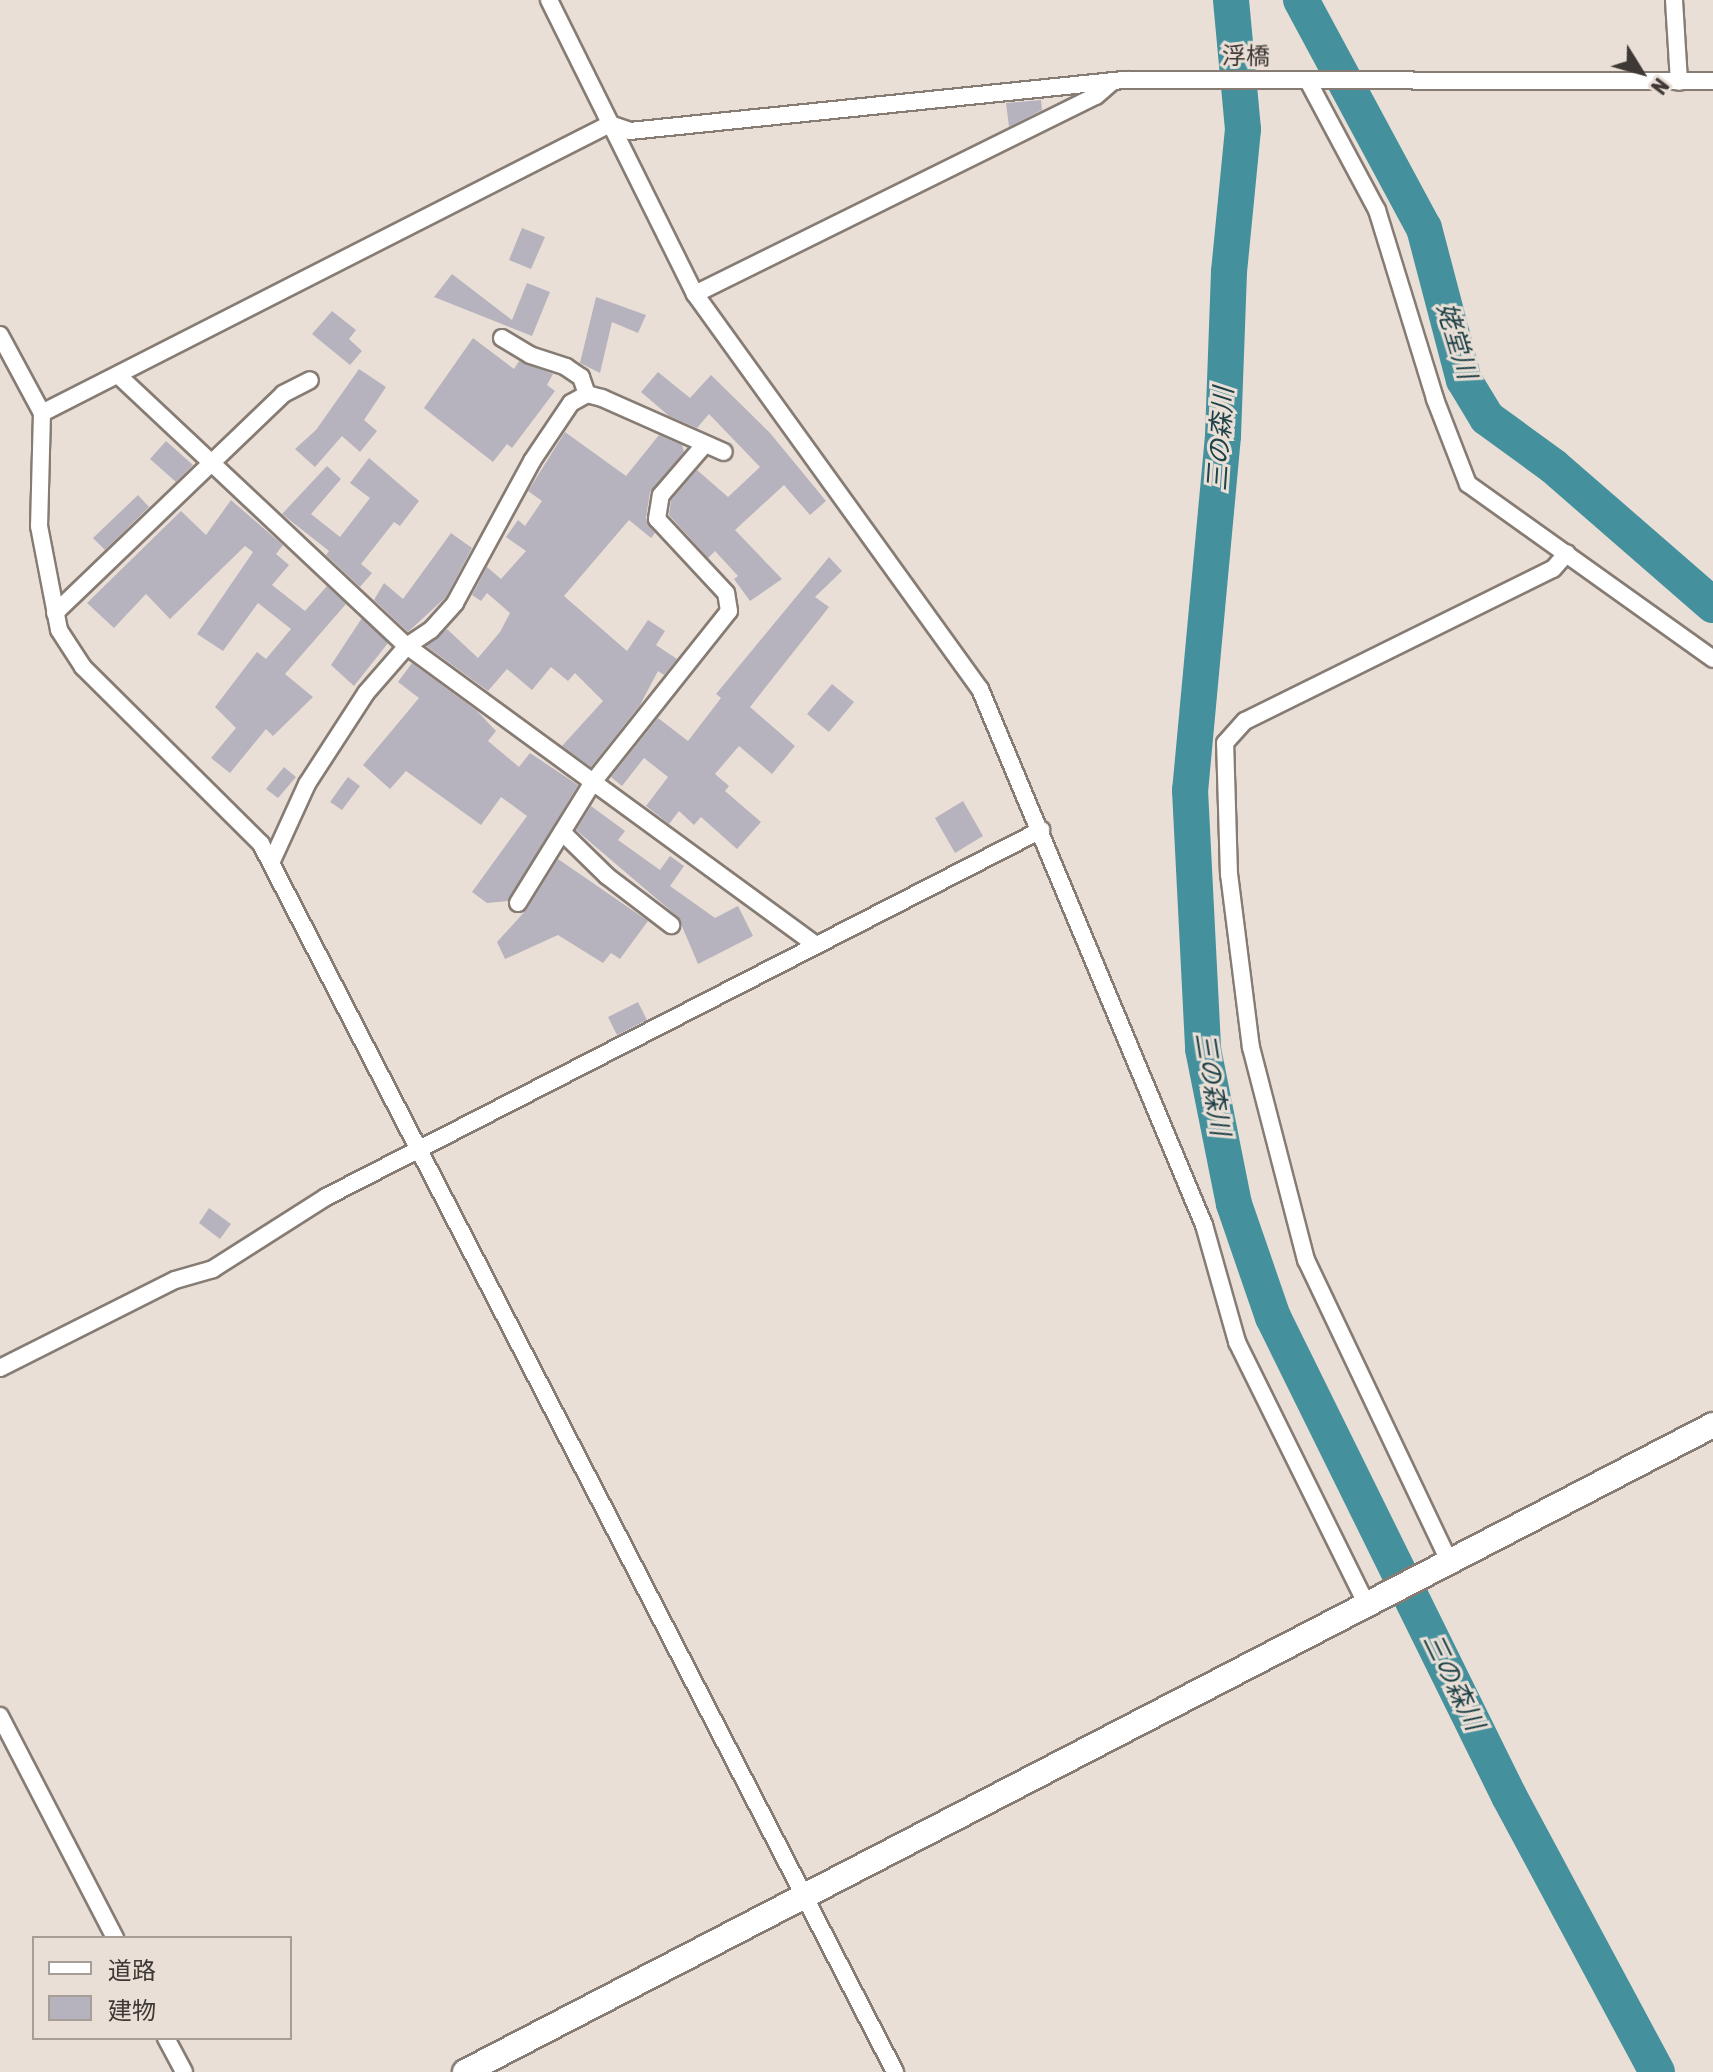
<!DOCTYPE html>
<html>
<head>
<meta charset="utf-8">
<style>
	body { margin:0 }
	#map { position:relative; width:1713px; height:2072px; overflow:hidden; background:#eadfd6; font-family:"Asap Condensed","Noto Sans JP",sans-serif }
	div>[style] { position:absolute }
	.river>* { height:36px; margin:-18px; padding:0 18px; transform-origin:18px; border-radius:18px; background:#44919d }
	.building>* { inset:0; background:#b7b3be }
	.roads { filter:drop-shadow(2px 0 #867c74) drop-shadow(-2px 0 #867c74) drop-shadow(0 2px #867c74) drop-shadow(0 -2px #867c74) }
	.street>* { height:16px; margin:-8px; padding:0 8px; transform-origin:8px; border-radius:8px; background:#fff }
	.secondary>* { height:24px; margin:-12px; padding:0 12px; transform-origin:12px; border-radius:12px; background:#fff }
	span { translate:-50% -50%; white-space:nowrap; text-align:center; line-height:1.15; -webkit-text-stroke:6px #eadfd6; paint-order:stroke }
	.street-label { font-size:24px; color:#3e3936 }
	.water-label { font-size:26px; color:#1e4248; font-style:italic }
	.legend { position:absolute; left:32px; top:1936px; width:260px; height:104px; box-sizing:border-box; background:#eadfd6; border:2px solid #a59d96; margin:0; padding:10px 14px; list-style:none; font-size:24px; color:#3e3936 }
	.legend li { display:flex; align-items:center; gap:16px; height:40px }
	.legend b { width:40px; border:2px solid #a59d96 }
	.north { position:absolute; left:1601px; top:32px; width:80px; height:80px; -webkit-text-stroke:6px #eadfd6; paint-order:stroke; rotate:127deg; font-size:22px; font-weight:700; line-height:32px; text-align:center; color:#3e3936 }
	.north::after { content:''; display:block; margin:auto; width:28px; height:36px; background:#3e3936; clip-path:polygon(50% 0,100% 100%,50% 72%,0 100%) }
</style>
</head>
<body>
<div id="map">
	<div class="river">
		<div style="left:1231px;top:0;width:130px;rotate:84.7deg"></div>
		<div style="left:1243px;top:129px;width:144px;rotate:95.6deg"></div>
		<div style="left:1229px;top:272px;width:164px;rotate:92.1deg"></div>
		<div style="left:1223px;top:436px;width:356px;rotate:95.3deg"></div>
		<div style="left:1190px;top:790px;width:259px;rotate:87.1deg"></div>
		<div style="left:1203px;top:1049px;width:158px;rotate:78.7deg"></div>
		<div style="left:1234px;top:1204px;width:120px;rotate:71deg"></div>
		<div style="left:1273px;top:1317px;width:534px;rotate:63.77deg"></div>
		<div style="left:1509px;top:1796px;width:313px;rotate:61.8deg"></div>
		<div style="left:1301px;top:0;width:259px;rotate:61.7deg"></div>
		<div style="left:1424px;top:228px;width:157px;rotate:75.3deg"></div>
		<div style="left:1464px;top:380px;width:44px;rotate:58.8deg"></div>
		<div style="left:1487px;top:418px;width:82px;rotate:36deg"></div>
		<div style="left:1553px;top:466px;width:212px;rotate:41deg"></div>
	</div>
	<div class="building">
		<div style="clip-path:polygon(1041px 100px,1042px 110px,1009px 127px,1006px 103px)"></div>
		<div style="clip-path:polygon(522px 228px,545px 237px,531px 269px,509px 260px)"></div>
		<div style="clip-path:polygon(452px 274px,512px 320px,527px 283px,550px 292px,532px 336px,434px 297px)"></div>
		<div style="clip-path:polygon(596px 297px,646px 315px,638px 333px,612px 322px,600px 373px,580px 363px)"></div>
		<div style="clip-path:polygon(332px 311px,356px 330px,349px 339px,362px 351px,350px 365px,312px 334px)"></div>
		<div style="clip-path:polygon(473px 338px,514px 369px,519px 361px,553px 374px,547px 385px,555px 391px,512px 448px,507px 444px,493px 462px,424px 408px)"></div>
		<div style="clip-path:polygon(359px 369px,386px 387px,364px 420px,377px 431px,360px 452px,342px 436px,315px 467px,295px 449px,316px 430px)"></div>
		<div style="clip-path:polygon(658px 372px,690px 398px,711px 375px,770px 433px,826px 501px,810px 515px,784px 485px,735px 530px,782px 579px,750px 601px,734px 579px,738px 576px,715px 551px,708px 558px,669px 515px,671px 500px,697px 470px,728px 497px,760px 467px,709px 414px,697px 428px,669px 416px,641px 392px)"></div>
		<div style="clip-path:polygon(565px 432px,626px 476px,659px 435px,682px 445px,684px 452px,650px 492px,646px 518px,655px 533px,651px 538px,629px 520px,564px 596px,627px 651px,648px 620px,665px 631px,656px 645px,677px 659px,664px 675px,658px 671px,640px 705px,591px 767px,562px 746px,603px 701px,575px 673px,568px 681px,551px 667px,532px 690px,507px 669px,488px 691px,426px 646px,447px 629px,478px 658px,500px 632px,510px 613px,487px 593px,481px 601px,472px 595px,487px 567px,501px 579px,526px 551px,506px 537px,518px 520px,525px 526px,542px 501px,528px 491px)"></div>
		<div style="clip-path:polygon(166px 441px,193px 465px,176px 482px,150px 459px)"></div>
		<div style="clip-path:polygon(369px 458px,419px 501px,400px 526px,394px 522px,361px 564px,372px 573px,360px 587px,326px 555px,329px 551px,282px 514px,327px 466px,341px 479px,311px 514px,340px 537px,370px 498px,350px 483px)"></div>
		<div style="clip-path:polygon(138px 495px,149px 507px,105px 550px,93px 538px)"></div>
		<div style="clip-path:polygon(231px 500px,283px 545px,276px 554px,289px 565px,272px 585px,305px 611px,327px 586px,346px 604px,285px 674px,313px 697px,273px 736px,266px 729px,230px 773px,211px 758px,236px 728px,215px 707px,257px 652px,266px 659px,291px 629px,258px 603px,223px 651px,197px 634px,253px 552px,245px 546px,170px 619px,146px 594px,114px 628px,87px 603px,181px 511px,206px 535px)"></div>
		<div style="clip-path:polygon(451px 533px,472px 548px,446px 597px,408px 632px,374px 600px,384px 583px,403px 599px)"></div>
		<div style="clip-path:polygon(829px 557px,842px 571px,815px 597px,829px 607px,750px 707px,795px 746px,772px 774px,739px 746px,715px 774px,729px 786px,725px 791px,761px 822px,737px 849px,701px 817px,694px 825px,679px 811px,669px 824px,646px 806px,668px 777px,644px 758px,622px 786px,611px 777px,658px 718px,688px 741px,721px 698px,716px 694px)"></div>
		<div style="clip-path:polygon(362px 618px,388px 643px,354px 686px,331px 665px)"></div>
		<div style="clip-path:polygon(412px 663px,477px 711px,496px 731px,488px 741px,519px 767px,530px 753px,578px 785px,508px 901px,487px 903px,472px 892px,527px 816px,501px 797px,481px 825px,406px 771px,390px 789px,363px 765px,419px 698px,398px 682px)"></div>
		<div style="clip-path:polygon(832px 684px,854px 702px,829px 732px,807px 714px)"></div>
		<div style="clip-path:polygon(284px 767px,296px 777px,278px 798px,266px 789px)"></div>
		<div style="clip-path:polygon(348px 777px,360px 786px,342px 810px,330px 802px)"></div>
		<div style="clip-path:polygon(963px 801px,983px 836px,955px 853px,935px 818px)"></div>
		<div style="clip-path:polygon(591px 806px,625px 831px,618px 840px,660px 870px,670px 856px,684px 866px,670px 886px,715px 918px,738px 906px,753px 936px,698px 964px,678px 917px,576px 830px)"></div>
		<div style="clip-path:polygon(558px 859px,648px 921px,620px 959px,611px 953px,603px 963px,558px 935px,505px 959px,497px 942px,527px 909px)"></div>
		<div style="clip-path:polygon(638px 1002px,647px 1020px,617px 1035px,608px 1017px)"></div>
		<div style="clip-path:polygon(209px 1208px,231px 1224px,220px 1239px,199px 1223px)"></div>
	</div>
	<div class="roads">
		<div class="street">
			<div style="left:549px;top:0;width:328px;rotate:63.6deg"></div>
			<div style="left:695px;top:294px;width:487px;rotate:54.2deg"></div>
			<div style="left:980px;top:689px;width:581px;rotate:67.32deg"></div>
			<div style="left:1204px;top:1225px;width:122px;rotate:74.2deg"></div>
			<div style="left:1237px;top:1342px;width:293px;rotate:63.7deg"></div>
			<div style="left:1674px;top:0;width:82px;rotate:86.5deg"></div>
			<div style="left:1308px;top:81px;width:146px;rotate:61.9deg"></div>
			<div style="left:1377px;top:210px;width:198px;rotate:72.9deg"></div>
			<div style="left:1435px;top:399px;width:91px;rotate:68.8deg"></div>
			<div style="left:1468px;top:484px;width:301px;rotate:35.5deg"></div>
			<div style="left:695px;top:294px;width:447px;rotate:-26.3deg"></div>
			<div style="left:1096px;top:96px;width:21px;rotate:-41deg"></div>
			<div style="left:0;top:335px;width:89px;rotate:61.7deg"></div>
			<div style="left:42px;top:413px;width:113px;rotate:91.5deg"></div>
			<div style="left:39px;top:526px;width:106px;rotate:79.1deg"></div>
			<div style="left:59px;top:630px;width:44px;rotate:57deg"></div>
			<div style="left:83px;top:667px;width:251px;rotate:44.8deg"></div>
			<div style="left:261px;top:844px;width:1382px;rotate:62.69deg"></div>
			<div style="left:502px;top:338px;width:33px;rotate:31deg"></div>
			<div style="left:530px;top:355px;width:38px;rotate:18deg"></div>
			<div style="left:566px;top:367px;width:18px;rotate:34deg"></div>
			<div style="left:581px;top:377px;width:18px;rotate:71deg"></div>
			<div style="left:119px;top:376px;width:395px;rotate:43.2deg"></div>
			<div style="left:407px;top:646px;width:507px;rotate:36.17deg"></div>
			<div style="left:42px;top:413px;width:637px;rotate:-26.97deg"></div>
			<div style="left:610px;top:124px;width:21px;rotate:19deg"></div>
			<div style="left:630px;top:131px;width:498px;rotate:-5.9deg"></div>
			<div style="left:1125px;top:80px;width:588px;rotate:0.1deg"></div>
			<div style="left:55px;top:613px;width:316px;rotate:-43.8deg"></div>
			<div style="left:283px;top:394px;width:30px;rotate:-27deg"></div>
			<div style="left:562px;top:832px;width:63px;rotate:44.4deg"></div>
			<div style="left:607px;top:876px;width:81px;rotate:37.4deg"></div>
			<div style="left:271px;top:863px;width:87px;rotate:-65.5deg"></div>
			<div style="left:307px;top:784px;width:108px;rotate:-57deg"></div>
			<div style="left:366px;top:693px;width:62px;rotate:-48.9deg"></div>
			<div style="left:407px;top:646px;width:29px;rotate:-34deg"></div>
			<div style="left:431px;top:630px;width:36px;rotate:-48deg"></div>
			<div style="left:455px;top:603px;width:162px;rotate:-61.5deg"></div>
			<div style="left:532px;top:461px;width:70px;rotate:-56.1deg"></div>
			<div style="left:571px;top:403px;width:18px;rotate:-29deg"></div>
			<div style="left:587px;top:394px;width:16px;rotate:15deg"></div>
			<div style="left:602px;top:398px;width:133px;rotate:23.9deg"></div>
			<div style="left:518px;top:903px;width:142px;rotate:-58.2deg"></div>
			<div style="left:593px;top:782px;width:218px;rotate:-51.5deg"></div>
			<div style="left:729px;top:611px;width:18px;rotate:-99deg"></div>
			<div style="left:726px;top:593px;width:101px;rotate:-133deg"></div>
			<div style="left:657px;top:519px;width:24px;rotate:-81deg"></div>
			<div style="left:661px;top:495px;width:67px;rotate:-49.2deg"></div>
			<div style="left:0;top:1368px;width:196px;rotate:-26.7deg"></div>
			<div style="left:175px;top:1280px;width:40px;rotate:-16deg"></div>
			<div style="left:213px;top:1269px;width:134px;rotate:-32.5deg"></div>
			<div style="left:326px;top:1197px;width:804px;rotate:-27.17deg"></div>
			<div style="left:1450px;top:1563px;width:335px;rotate:-115.4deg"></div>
			<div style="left:1306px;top:1260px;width:219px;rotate:-104.5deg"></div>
			<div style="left:1251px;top:1048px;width:174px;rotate:-97.2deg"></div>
			<div style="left:1229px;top:875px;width:132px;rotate:-91.7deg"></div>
			<div style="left:1225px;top:743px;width:30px;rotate:-48deg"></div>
			<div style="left:1245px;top:721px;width:343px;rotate:-26.3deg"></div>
			<div style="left:1553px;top:569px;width:21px;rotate:-49deg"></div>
			<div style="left:0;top:1716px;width:250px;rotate:62.6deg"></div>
			<div style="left:166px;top:2038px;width:38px;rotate:62deg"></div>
		</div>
		<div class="secondary">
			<div style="left:465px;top:2072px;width:1406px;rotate:-27.4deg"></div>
		</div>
	</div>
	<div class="street-label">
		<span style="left:1246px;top:56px;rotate:1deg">浮橋</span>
	</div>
	<div class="water-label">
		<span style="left:1456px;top:341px;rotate:73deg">姥堂川</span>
		<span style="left:1221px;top:439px;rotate:-86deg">三の森川</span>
		<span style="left:1212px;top:1084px;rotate:81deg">三の森川</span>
		<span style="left:1453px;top:1682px;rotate:64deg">三の森川</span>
	</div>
	<ul class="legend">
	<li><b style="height:10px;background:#fff"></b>道路</li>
	<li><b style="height:22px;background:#b7b3be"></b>建物</li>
	</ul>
	<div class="north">N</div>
</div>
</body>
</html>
